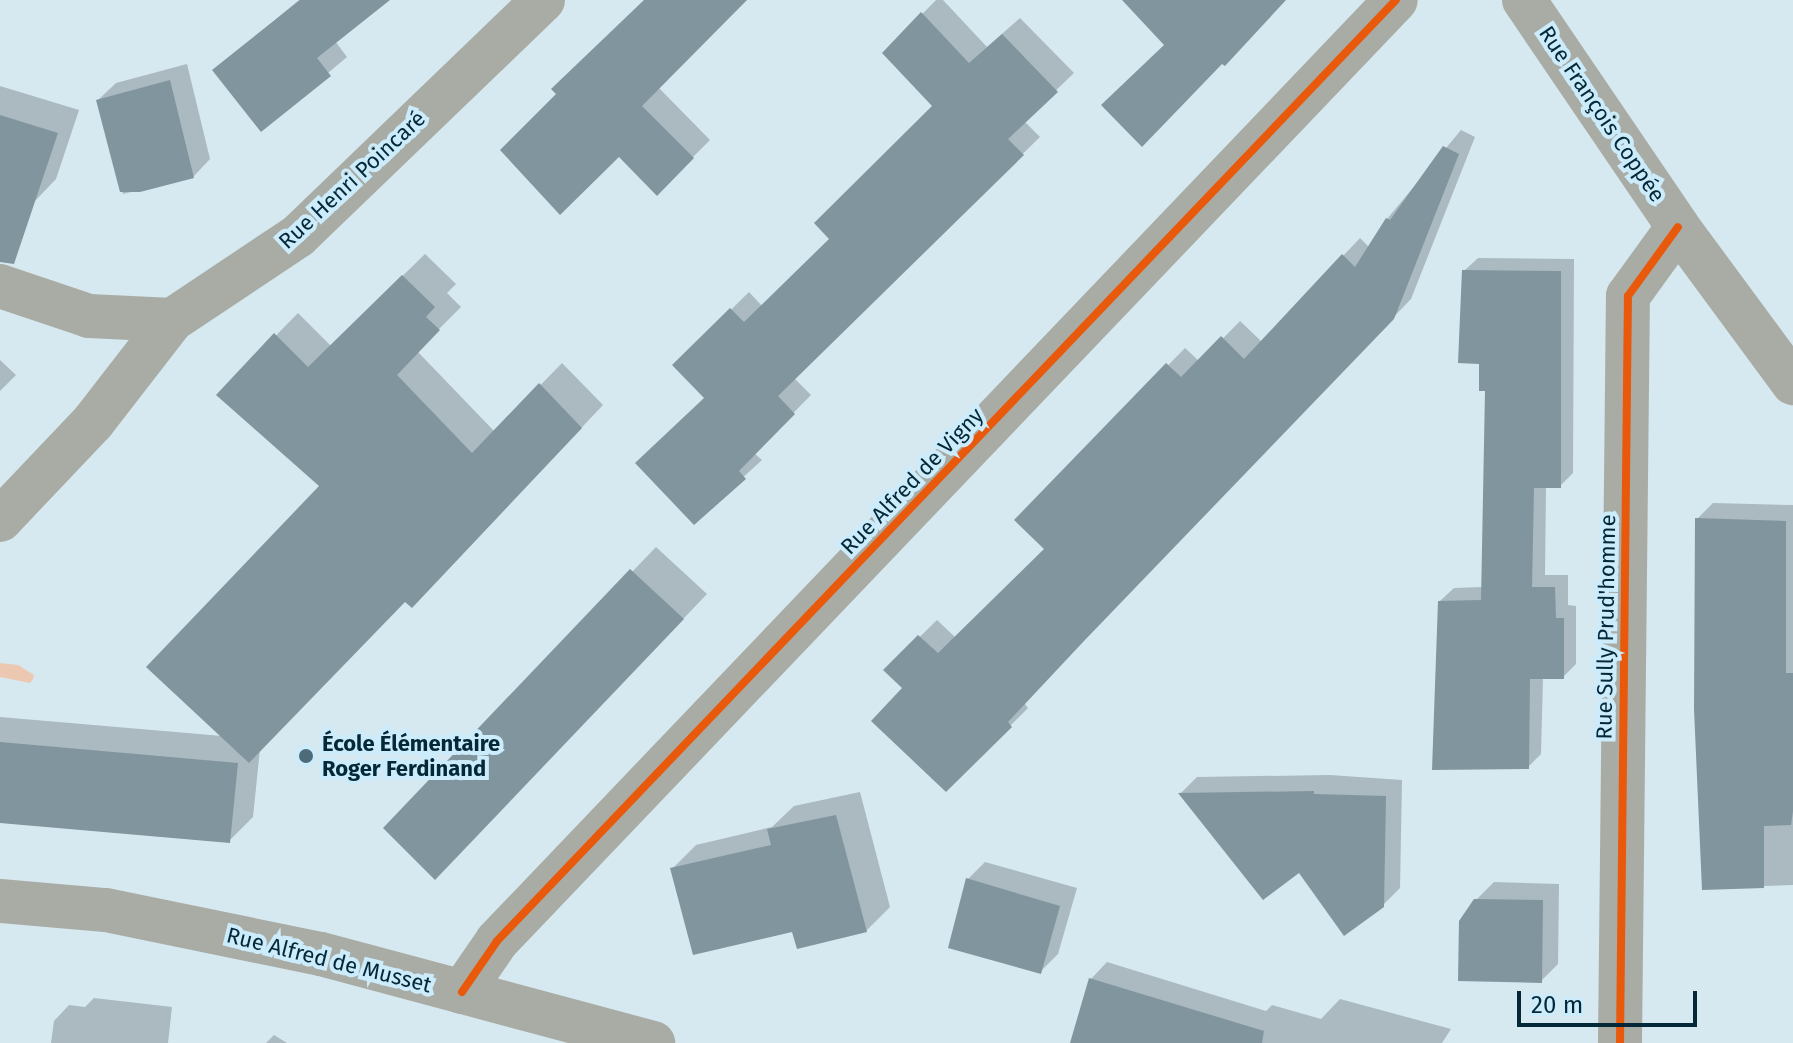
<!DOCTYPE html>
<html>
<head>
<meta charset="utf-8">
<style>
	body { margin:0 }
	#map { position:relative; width:1793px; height:1043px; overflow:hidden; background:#d6e8f0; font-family:"Fira Sans",sans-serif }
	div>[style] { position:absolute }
	.green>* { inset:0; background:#ecc8b2 }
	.shadow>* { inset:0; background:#0003 }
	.building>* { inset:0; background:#81959e }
	.street>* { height:44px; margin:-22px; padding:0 22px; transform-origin:22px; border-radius:22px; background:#a9aca4 }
	.cycleway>* { height:8px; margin:-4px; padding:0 4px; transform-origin:4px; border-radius:4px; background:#e8590c }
	.dots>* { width:22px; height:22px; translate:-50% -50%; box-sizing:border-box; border:4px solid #ccebfb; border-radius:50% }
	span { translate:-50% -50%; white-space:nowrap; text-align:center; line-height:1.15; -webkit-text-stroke:8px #ccebfb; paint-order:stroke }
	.street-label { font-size:22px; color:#032837 }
	.poi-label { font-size:22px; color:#032837; font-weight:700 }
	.left { translate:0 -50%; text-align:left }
	.scale { position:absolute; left:1517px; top:991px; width:180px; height:36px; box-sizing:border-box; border:4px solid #032837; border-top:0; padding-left:10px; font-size:24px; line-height:28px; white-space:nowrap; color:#032837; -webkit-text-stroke:6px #ccebfb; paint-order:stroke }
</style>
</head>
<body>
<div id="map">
	<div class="green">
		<div style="clip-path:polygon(0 663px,18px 665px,34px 675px,33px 679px,30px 683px,0 677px)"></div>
	</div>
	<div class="shadow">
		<div style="clip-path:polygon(299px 0,386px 0,335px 41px,347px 57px,261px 129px,215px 70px)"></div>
		<div style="clip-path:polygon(646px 0,744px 0,658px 87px,710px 140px,657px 193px,619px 154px)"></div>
		<div style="clip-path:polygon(936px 0,943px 0,987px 47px,1020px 18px,1074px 73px,1024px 121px,1040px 137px,794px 378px,811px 395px,754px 453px,762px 460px,694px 522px,706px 397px,675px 365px,749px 292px,763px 307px,832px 239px,935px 106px,884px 53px)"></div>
		<div style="clip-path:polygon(187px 64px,210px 159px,193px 177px,123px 194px,98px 100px,116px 83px)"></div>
		<div style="clip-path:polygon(0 86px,79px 110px,56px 179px,34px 202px,0 191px)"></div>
		<div style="clip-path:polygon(1461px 130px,1475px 137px,1411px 299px,1101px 621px,1024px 703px,1028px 708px,946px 790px,905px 688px,886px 670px,937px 620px,956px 638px,1046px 549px,1017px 520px,1185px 348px,1200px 362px,1240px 321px,1262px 342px,1360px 238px,1369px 247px,1387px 219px)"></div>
		<div style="clip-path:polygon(425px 254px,456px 284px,447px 293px,461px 307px,417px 351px,495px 432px,562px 363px,603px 405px,434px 584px,405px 600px,260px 749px,253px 817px,229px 841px,0 821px,0 717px,222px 736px,321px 486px,219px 394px,298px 313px,331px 346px)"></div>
		<div style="clip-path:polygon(1478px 258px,1574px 259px,1573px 473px,1560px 486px,1546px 486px,1545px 575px,1568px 575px,1568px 605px,1576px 606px,1576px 664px,1563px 677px,1543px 677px,1541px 754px,1528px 767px,1440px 601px,1454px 588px,1483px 587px,1487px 389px,1464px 271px)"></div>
		<div style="clip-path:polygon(0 360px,16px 375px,0 391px)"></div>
		<div style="clip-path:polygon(1713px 503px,1793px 505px,1793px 885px,1703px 888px,1697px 519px)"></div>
		<div style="clip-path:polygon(656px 547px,707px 594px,459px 853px,386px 828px)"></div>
		<div style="clip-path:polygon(1330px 775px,1402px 780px,1400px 888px,1383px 905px,1300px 870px,1181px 793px,1197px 777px)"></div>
		<div style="clip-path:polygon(860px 792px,890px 907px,866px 931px,672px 869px,696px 845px,772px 827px,794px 806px)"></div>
		<div style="clip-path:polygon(985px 862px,1077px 888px,1058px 954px,1040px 972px,968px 879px)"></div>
		<div style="clip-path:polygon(1494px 882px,1559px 884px,1558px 964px,1541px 981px,1476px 900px)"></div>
		<div style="clip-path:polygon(1107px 962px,1266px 1011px,1272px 1005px,1321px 1019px,1340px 999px,1451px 1029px,1442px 1043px,1072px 1043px,1091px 979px)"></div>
		<div style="clip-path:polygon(94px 998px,172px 1007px,168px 1043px,51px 1043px,54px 1021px,69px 1005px,85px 1007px)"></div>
		<div style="clip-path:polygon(274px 1035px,287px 1043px,266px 1043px)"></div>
	</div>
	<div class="building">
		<div style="clip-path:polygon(300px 0,390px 0,317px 58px,331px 76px,261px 132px,212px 70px)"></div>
		<div style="clip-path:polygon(644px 0,747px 0,642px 106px,694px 158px,657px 196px,619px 157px,560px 215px,500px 150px,556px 94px,551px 89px)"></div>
		<div style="clip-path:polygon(1122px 0,1286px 0,1225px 66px,1222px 64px,1142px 147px,1101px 105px,1164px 45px)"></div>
		<div style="clip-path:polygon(921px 12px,969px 63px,1002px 34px,1058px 92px,1008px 139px,1024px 155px,778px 396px,795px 414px,739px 471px,746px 479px,694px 525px,635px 463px,704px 398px,672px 365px,730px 308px,744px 322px,829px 239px,814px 223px,932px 106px,882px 53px)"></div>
		<div style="clip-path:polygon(170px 80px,194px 178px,140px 192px,120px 192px,96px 100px)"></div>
		<div style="clip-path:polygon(0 115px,58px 133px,14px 264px,0 262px)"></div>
		<div style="clip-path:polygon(1443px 146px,1459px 154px,1394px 319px,1084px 641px,1008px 722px,1012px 727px,946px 792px,871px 721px,902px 688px,883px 670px,918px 635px,938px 653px,1044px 549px,1014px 520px,1166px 363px,1181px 377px,1221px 336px,1244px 359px,1342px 254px,1355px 267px,1386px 218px,1390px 220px)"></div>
		<div style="clip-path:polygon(1462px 270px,1561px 271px,1561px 488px,1534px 488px,1532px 587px,1555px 587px,1556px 618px,1564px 618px,1564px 679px,1530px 679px,1529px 769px,1432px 770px,1438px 601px,1481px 600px,1485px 391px,1479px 391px,1479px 364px,1458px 363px)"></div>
		<div style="clip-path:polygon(402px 275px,435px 307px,426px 317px,440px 330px,397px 375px,472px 453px,539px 383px,582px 428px,412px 608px,405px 602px,249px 763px,146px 667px,319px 486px,216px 395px,274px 333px,308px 367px)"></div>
		<div style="clip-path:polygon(1695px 518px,1786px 521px,1786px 673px,1793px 673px,1793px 811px,1791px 825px,1764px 826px,1764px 888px,1702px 890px,1694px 709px)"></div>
		<div style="clip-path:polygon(630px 569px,684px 619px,435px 880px,383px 828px)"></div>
		<div style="clip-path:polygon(0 742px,238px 763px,230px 843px,0 823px)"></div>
		<div style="clip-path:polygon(1314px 791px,1314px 794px,1386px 796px,1384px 907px,1344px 936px,1299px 873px,1263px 900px,1178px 793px)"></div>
		<div style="clip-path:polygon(836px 815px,867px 932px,797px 949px,792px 932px,693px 955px,670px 868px,771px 845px,767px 829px)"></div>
		<div style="clip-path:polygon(966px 878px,1060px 906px,1041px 974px,948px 948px)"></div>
		<div style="clip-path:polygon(1474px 899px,1543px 900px,1542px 983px,1458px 981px,1459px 921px)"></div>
		<div style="clip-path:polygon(1089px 978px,1264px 1031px,1262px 1043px,1070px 1043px)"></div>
	</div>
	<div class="street">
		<div style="left:1524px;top:0;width:274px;rotate:55.8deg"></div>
		<div style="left:1678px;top:227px;width:194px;rotate:53.6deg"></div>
		<div style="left:0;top:286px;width:94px;rotate:18.6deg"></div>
		<div style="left:89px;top:316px;width:83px;rotate:2.8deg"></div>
		<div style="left:172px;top:320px;width:151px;rotate:-33.7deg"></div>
		<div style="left:298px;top:236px;width:340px;rotate:-43.9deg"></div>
		<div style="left:0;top:520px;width:135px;rotate:-46.5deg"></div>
		<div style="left:93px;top:422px;width:129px;rotate:-52.2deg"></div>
		<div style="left:0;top:901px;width:106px;rotate:4.9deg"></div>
		<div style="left:106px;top:910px;width:219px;rotate:11.6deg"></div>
		<div style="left:321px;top:954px;width:344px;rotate:15deg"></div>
		<div style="left:462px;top:992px;width:62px;rotate:-55.5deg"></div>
		<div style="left:497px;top:941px;width:1301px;rotate:-46.31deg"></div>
		<div style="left:1620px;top:1043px;width:747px;rotate:-89.39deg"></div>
		<div style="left:1628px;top:296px;width:85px;rotate:-54.1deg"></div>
	</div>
	<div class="cycleway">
		<div style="left:462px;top:992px;width:62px;rotate:-55.5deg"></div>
		<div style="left:497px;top:941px;width:1301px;rotate:-46.31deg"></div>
		<div style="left:1620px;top:1043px;width:747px;rotate:-89.39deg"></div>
		<div style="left:1628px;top:296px;width:85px;rotate:-54.1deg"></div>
	</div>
	<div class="dots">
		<div style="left:306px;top:756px;background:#4d6b78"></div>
	</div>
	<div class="street-label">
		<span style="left:1602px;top:114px;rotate:56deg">Rue François Coppée</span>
		<span style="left:352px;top:180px;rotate:-43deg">Rue Henri Poincaré</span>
		<span style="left:912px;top:481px;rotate:-46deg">Rue Alfred de Vigny</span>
		<span style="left:1606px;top:627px;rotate:-89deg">Rue Sully Prud'homme</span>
		<span style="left:329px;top:960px;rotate:14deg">Rue Alfred de Musset</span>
	</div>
	<div class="poi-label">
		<span class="left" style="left:322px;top:756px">École Élémentaire<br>Roger Ferdinand</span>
	</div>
	<div class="scale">20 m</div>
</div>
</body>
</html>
